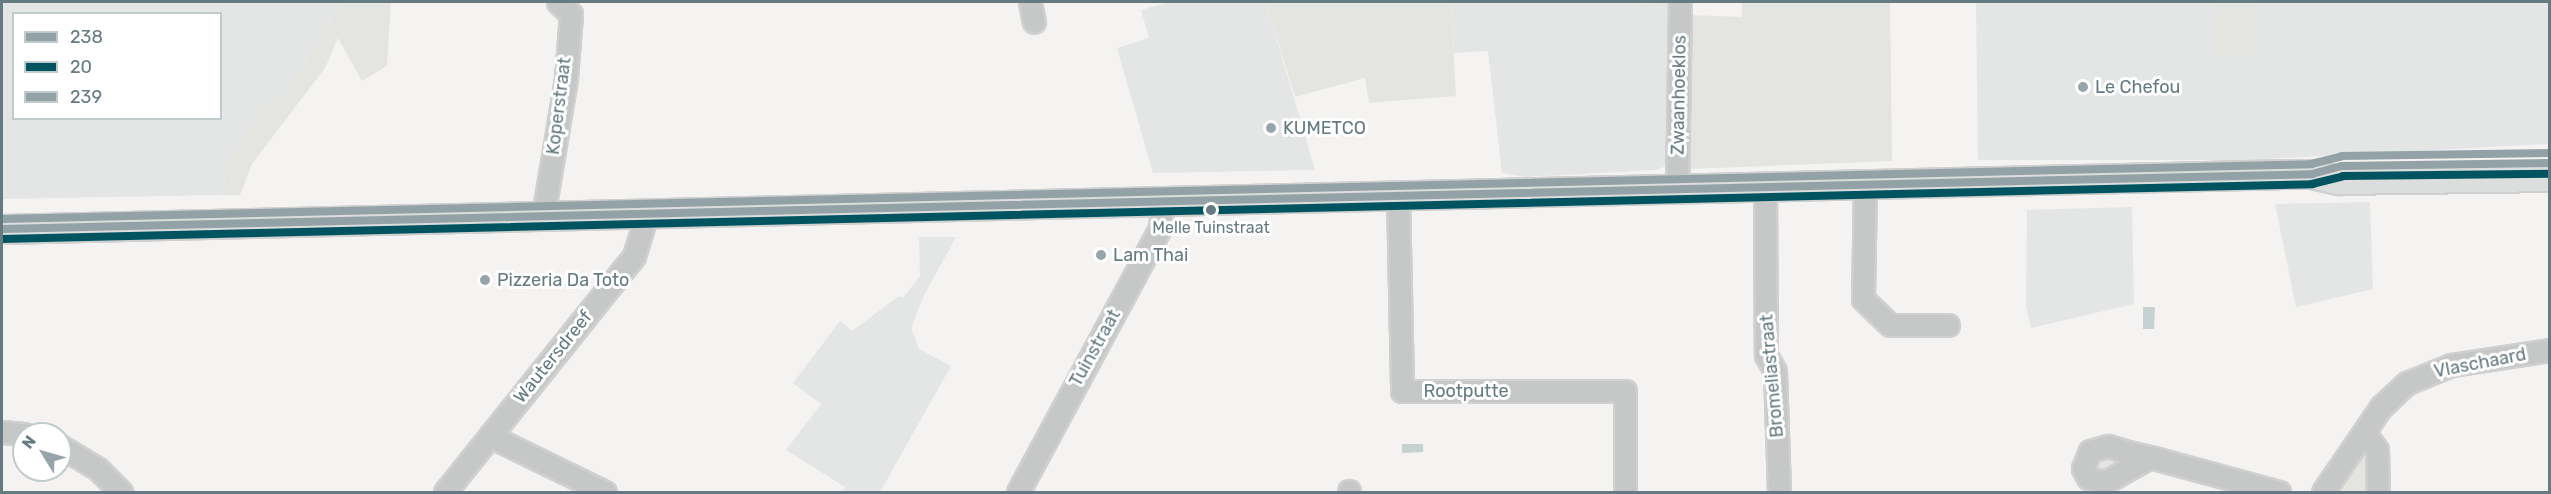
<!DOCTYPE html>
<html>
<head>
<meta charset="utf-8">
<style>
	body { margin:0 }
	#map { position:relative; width:2551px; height:494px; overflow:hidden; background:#f4f3f2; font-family:Rubik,sans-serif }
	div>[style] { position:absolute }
	.built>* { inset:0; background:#e4e5e5 }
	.green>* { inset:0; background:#e4e5e0 }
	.water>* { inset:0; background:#c6d1d2 }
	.roads { filter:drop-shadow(2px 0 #d0d0d0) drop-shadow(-2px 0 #d0d0d0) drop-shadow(0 2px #d0d0d0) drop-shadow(0 -2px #d0d0d0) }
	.minor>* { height:21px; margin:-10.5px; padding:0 10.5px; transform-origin:10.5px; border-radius:10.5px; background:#c6c8c8 }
	.major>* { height:27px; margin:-13.5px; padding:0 13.5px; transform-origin:13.5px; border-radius:13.5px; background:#dcdddd }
	.bus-1>* { height:8px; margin:-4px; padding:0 4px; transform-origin:4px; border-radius:4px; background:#93a2a7 }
	.bus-2>* { height:8px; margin:-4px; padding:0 4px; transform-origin:4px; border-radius:4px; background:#005460 }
	.bus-3>* { height:8px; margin:-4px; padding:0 4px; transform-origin:4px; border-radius:4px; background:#93a2a7 }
	.dots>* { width:16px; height:16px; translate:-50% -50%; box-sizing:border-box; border:3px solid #fff; border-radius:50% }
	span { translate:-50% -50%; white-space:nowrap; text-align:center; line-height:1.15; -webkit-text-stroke:6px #fff; paint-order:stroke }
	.bus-label { font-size:16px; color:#657a81 }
	.poi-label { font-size:18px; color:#657a81 }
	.left { translate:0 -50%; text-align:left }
	.street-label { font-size:18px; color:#657a81 }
	.frame { position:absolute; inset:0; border:3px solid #657a81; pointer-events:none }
	.legend { position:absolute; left:12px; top:12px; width:210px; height:108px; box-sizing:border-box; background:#fff; border:2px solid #c1cacd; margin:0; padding:8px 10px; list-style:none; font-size:18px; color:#657a81 }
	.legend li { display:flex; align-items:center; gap:12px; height:30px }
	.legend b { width:30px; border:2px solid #c1cacd }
	.north { position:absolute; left:12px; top:422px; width:60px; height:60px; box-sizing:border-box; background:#fff; border:2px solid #c1cacd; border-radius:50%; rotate:307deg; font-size:16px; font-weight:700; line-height:24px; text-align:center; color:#657a81 }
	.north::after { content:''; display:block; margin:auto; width:21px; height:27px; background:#97a4a9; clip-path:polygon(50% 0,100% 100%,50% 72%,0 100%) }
</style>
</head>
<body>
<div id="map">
	<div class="built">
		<div style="clip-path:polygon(evenodd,2px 2px,341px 2px,281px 102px,225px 172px,223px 195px,2px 199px,2px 2px,14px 14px,220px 14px,220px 118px,14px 118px,14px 14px)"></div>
		<div style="clip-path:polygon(1169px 2px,1266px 2px,1315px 170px,1153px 173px,1117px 48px,1149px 38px,1141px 10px)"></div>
		<div style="clip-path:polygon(1451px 2px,1671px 2px,1668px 165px,1656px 170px,1525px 177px,1502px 173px,1488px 51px,1454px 53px)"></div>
		<div style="clip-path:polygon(1976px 2px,2549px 2px,2549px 144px,2248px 160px,1978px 160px)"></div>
		<div style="clip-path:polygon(2370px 202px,2373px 289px,2296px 307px,2275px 204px)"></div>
		<div style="clip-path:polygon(2132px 207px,2134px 304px,2031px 328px,2026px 306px,2027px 210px)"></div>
		<div style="clip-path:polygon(919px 237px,956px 237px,924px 295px,911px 328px,919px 349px,951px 366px,880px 492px,843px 492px,845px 487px,786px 450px,821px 404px,793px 383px,840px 321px,852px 331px,899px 296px,903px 298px,920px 276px)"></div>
	</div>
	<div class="green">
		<div style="clip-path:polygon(341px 2px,391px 2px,387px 66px,362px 81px,338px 38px,325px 68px,252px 164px,240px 195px,223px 195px,225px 172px,241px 139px,267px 105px,281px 102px)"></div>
		<div style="clip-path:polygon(1266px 2px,1451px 2px,1456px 96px,1369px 103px,1365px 78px,1295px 97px)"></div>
		<div style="clip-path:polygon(1615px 2px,1671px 2px,1671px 4px,1640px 10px,1639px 2px)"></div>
		<div style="clip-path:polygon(1742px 2px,1890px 2px,1892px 161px,1689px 169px,1689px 15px,1742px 17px)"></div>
		<div style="clip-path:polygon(2218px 2px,2254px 2px,2254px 56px,2217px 56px)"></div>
		<div style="clip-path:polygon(2367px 448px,2372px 492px,2337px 492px,2361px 450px)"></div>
		<div style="clip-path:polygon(2098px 455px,2126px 460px,2099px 477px,2092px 462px)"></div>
	</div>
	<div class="water">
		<div style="clip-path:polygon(2143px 307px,2155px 307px,2154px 329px,2143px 329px)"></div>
		<div style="clip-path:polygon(1402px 444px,1423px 444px,1423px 452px,1402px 453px)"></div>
	</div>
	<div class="roads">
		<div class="minor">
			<div style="left:1030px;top:2px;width:20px;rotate:79deg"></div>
			<div style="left:1865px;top:185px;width:114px;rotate:91deg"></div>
			<div style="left:1863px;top:299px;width:37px;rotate:44deg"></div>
			<div style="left:1890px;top:325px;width:58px"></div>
			<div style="left:1765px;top:188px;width:167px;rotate:89.7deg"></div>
			<div style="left:1766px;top:355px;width:18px;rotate:61deg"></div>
			<div style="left:1775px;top:371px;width:121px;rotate:88.1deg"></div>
			<div style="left:1677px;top:189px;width:187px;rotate:-89.1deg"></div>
			<div style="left:1398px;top:195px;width:196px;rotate:88.8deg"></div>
			<div style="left:1402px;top:391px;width:223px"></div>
			<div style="left:1625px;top:391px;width:101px;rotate:90deg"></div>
			<div style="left:543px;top:216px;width:140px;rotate:-80.5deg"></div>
			<div style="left:566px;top:78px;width:64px;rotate:-85.5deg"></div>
			<div style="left:571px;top:14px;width:18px;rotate:-137deg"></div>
			<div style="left:2px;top:432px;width:22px;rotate:5deg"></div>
			<div style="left:2365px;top:433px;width:21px;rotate:55deg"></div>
			<div style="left:2377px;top:450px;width:42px;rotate:88.6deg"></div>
			<div style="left:490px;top:436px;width:128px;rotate:26deg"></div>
			<div style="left:60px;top:446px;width:44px;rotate:31.2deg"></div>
			<div style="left:98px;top:469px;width:33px;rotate:45deg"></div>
			<div style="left:2150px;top:457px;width:51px;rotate:150.9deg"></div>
			<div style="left:2105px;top:482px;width:17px;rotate:-167deg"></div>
			<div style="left:2088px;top:478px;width:11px;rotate:-117deg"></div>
			<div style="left:2083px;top:468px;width:18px;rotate:-68deg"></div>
			<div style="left:2090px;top:451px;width:19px;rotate:-16deg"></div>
			<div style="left:2108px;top:446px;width:21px;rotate:17deg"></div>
			<div style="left:2128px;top:452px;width:23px;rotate:13deg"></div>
			<div style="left:2150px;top:457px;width:134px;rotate:15.2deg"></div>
			<div style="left:1349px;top:491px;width:1px;rotate:90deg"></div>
			<div style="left:445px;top:492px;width:302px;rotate:-51.3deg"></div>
			<div style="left:634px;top:256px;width:44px;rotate:-72.8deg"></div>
			<div style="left:1018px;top:492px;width:300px;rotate:-61.7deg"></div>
			<div style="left:1160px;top:228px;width:27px;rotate:-84deg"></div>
			<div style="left:2323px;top:492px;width:103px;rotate:-55.7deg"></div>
			<div style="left:2381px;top:407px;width:35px;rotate:-43deg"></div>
			<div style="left:2407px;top:383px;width:48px;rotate:-22.2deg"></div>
			<div style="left:2451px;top:365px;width:100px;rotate:-8.6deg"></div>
		</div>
		<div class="major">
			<div style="left:2px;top:229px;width:2277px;rotate:-1.38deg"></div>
			<div style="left:2278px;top:174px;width:34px"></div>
			<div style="left:2312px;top:174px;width:28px;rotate:13deg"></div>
			<div style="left:2339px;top:180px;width:211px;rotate:-0.8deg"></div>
		</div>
	</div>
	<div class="bus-1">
		<div style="left:2px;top:229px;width:2311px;rotate:-1.36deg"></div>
		<div style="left:2312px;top:174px;width:31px;rotate:-15deg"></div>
		<div style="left:2342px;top:166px;width:208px;rotate:-0.8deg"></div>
	</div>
	<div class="bus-2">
		<div style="left:2px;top:239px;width:2311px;rotate:-1.36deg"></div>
		<div style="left:2312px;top:184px;width:32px;rotate:-14deg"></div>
		<div style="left:2343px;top:176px;width:207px;rotate:-0.6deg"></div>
	</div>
	<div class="bus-3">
		<div style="left:2px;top:219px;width:2310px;rotate:-1.36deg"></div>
		<div style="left:2311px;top:164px;width:32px;rotate:-14deg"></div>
		<div style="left:2342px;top:156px;width:208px;rotate:-0.8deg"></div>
	</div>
	<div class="dots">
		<div style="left:2083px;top:87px;background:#97a4a9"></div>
		<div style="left:1271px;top:128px;background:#97a4a9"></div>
		<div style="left:1211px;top:210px;background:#657a81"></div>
		<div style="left:1101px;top:255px;background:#97a4a9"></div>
		<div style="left:485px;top:280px;background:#97a4a9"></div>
	</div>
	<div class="bus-label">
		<span style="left:1211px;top:228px">Melle Tuinstraat</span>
	</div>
	<div class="poi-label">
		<span class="left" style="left:2095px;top:87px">Le Chefou</span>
		<span class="left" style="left:1283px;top:128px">KUMETCO</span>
		<span class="left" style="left:1113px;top:255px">Lam Thai</span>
		<span class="left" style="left:497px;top:280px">Pizzeria Da Toto</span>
	</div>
	<div class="street-label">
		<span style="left:1679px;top:95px;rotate:-89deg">Zwaanhoeklos</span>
		<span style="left:559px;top:106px;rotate:-83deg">Koperstraat</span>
		<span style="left:1095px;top:348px;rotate:-61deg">Tuinstraat</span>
		<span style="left:553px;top:357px;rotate:-51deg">Wautersdreef</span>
		<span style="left:2480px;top:363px;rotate:-11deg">Vlaschaard</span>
		<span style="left:1772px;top:376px;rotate:-95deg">Bromeliastraat</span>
		<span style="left:1466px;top:391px">Rootputte</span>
	</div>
	<div class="frame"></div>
	<ul class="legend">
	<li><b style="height:8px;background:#93a2a7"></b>238</li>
	<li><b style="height:8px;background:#005460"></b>20</li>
	<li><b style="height:8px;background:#93a2a7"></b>239</li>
	</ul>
	<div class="north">N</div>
</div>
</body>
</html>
